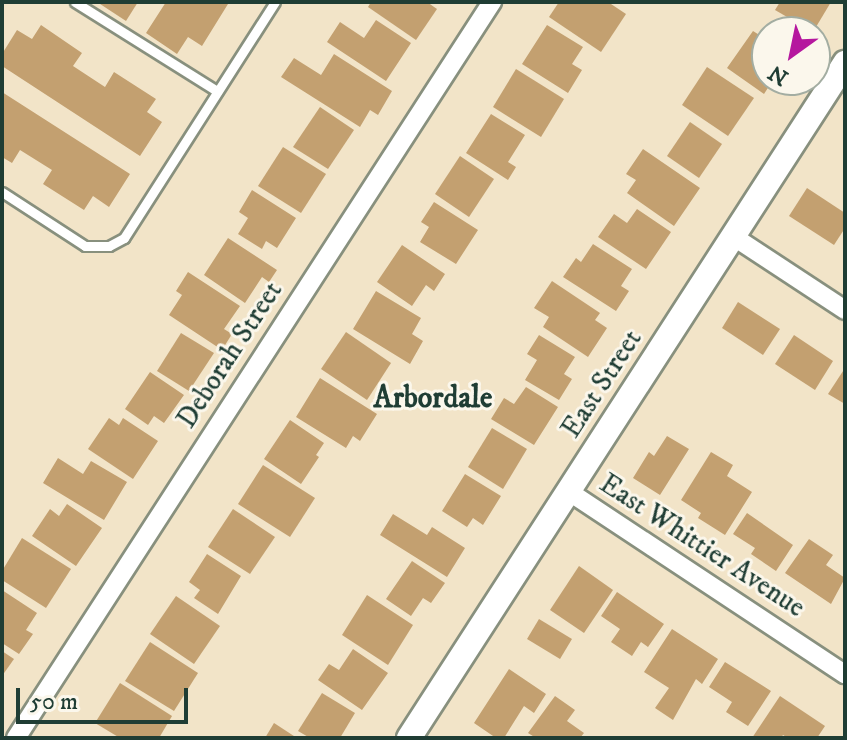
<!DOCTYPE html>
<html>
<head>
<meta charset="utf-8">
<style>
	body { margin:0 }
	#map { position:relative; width:847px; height:740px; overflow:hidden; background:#f2e4c8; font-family:"IM FELL DW Pica",serif }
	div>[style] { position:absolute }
	.building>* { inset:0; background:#c3a070 }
	.roads { filter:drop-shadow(2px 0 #88907e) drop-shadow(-2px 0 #88907e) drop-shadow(0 2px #88907e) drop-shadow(0 -2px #88907e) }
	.service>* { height:9px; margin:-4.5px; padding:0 4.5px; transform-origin:4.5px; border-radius:4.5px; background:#fff }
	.minor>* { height:18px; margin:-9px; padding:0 9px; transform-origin:9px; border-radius:9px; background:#fff }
	.tertiary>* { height:24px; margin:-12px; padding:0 12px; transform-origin:12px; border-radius:12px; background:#fff }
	span { translate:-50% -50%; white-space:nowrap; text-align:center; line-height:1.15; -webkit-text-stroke:6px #fbf7ec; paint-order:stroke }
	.street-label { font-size:28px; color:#1f3d34 }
	.neighbourhood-label { font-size:30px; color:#1f3d34; font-weight:700 }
	.frame { position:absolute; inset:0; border:4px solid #1f3d34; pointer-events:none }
	.north { position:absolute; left:751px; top:16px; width:80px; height:80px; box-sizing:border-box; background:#fbf7ec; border:2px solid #a3ada2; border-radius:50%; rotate:213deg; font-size:22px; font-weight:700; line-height:32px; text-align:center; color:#1f3d34 }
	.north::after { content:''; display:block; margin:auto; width:28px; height:36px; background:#b5179e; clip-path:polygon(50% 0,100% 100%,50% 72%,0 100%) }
	.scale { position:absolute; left:16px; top:688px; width:172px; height:36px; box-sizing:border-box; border:4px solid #1f3d34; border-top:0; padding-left:10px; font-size:24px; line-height:28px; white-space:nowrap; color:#1f3d34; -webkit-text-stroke:6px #fbf7ec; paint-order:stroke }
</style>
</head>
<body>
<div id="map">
	<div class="building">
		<div style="clip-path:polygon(97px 2px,138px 2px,126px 21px)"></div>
		<div style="clip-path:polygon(166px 2px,225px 2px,228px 4px,202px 46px,188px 37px,177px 54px,146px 33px)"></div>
		<div style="clip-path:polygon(371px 2px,427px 2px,437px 9px,416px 40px,368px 7px)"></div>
		<div style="clip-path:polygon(559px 2px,608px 2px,626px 14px,601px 52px,549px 17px)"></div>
		<div style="clip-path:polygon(780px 2px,831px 2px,813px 32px,775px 10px)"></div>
		<div style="clip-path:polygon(376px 20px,411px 43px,386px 81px,327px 42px,340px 22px,364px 38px)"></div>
		<div style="clip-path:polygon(41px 25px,82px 53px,73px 66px,105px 87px,114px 72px,156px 99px,147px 112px,162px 122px,140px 156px,2px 66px,2px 54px,17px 30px,32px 39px)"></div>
		<div style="clip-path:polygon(547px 25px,583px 47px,572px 64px,582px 70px,568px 93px,522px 64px)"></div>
		<div style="clip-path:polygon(753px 31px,767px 40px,767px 80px,773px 80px,764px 94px,727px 68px)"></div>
		<div style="clip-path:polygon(334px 54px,392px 91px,378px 115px,370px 110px,360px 127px,281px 77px,294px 58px,321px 75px)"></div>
		<div style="clip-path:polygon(707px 67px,754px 98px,728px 136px,682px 105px)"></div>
		<div style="clip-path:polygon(516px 69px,564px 99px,541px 137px,493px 107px)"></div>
		<div style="clip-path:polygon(2px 92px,130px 174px,109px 207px,93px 196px,84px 210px,43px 184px,52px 170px,20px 150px,12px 163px,2px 157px)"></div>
		<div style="clip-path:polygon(320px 107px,354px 130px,328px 169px,293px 147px)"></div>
		<div style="clip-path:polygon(491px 114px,525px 135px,508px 162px,516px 167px,508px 180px,466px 153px)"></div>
		<div style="clip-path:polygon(690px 122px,722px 144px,699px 178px,667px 156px)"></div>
		<div style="clip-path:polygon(283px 147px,326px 174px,301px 213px,258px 186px)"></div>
		<div style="clip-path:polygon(643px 149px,700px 188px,674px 226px,627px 193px,636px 180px,626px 174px)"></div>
		<div style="clip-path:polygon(460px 156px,494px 179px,469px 217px,435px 194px)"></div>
		<div style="clip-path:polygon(807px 188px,845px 213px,845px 228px,834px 245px,789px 216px)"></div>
		<div style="clip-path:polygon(252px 190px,296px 218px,277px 248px,266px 241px,262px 249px,238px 234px,248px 218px,239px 212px)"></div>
		<div style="clip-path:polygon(434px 202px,478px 230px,456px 264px,420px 242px,429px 227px,421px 222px)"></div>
		<div style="clip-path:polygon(637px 209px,671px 232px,646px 269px,598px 237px,614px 214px,627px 223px)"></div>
		<div style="clip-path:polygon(228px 238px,277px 270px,269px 282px,262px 277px,245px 303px,204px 275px)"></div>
		<div style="clip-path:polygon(593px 244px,632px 269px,621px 286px,629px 291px,616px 311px,563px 277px,576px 258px,581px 262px)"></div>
		<div style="clip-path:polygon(402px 245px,445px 274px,434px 291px,426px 285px,412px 306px,377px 282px)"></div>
		<div style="clip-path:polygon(188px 272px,240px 306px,224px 329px,232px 334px,222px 350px,169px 315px,182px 295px,176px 291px)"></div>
		<div style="clip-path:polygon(552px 281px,600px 313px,595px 320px,607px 328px,588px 357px,543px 327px,549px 317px,534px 308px)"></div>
		<div style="clip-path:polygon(376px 291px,421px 318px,412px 334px,423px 341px,410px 364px,353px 329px)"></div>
		<div style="clip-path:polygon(738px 302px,780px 329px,763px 355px,722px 328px)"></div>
		<div style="clip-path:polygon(346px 332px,391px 363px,367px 400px,321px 369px)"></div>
		<div style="clip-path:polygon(181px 333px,214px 353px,189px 391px,157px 371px)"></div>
		<div style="clip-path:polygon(539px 335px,575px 357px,564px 374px,572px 379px,559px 400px,525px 380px,537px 360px,527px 354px)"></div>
		<div style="clip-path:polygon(794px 335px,833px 361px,815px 390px,775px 364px)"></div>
		<div style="clip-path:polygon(845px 368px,845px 404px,828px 394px)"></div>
		<div style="clip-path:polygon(150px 372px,184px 395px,164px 423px,154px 416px,148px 425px,125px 409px)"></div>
		<div style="clip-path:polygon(320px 378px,377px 414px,360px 441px,353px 436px,346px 448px,296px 417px)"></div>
		<div style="clip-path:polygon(526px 387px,558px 407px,534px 445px,491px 419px,504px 398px,514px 404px)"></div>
		<div style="clip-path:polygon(109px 418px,119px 425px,123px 418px,158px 441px,133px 479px,88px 449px)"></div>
		<div style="clip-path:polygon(290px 420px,324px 443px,316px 455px,319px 457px,301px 484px,264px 459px)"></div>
		<div style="clip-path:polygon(492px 428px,527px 449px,503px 489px,468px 467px)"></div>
		<div style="clip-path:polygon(667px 436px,689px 449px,660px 495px,633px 478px,649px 452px,654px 456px)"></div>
		<div style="clip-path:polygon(711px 452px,733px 465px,727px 476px,752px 492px,725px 535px,698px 518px,701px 513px,681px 500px)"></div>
		<div style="clip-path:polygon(58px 458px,83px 474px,91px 461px,127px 482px,104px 520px,43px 483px)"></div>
		<div style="clip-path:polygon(263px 465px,315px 498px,290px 537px,238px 504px)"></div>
		<div style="clip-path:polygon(465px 474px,501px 496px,483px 525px,473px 518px,467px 527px,442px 511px)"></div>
		<div style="clip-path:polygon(67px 504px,102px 528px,76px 566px,32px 536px,50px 509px,59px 516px)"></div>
		<div style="clip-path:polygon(233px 509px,275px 537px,250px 574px,208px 547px)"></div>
		<div style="clip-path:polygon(747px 513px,793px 545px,776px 571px,751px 554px,755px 548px,733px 534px)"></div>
		<div style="clip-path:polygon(393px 514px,427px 535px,432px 527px,465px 548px,447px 577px,380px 535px)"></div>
		<div style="clip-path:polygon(22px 538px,71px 569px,46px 608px,2px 580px,2px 571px)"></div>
		<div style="clip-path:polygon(809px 539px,833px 555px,826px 565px,845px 578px,831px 604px,785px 573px)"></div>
		<div style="clip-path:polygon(207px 554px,241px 576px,218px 614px,194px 598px,200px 590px,189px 582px)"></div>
		<div style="clip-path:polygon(412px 561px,445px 583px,431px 603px,423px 598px,411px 616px,386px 599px)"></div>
		<div style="clip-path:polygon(579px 566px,613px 590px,584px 633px,550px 610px)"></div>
		<div style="clip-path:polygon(2px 590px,37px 613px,26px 630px,33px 634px,19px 654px,2px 643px)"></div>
		<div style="clip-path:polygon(617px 592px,664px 624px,648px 647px,641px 642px,632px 656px,611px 642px,620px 629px,601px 616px)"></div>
		<div style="clip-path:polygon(367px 595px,413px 625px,388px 665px,342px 635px)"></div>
		<div style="clip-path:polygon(176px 596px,220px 626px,194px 664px,150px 634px)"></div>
		<div style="clip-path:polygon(539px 619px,572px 639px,560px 659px,527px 639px)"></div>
		<div style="clip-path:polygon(672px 629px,718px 659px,702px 684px,696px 679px,673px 720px,655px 708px,669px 688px,644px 672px)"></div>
		<div style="clip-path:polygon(150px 642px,198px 673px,174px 711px,125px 681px)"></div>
		<div style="clip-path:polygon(353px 649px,388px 673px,362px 710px,318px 680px,329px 664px,339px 670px)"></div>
		<div style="clip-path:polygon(2px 651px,14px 659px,2px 676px)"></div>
		<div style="clip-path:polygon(725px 662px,771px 691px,748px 726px,726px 712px,732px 702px,709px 687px)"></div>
		<div style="clip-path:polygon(509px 669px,546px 694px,534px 713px,524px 706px,504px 738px,496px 738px,474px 723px)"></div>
		<div style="clip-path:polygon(120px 683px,172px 716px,159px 738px,120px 738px,95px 723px)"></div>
		<div style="clip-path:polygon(322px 693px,355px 713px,340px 738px,310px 738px,298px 731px)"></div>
		<div style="clip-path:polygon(555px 696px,575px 710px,567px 721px,584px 733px,580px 738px,536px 738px,528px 733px)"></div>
		<div style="clip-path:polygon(780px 696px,825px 726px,817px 738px,788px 738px,783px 735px,781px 738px,752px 738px)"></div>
		<div style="clip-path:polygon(274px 723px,297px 738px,265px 738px)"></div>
	</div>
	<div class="roads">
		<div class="service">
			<div style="left:75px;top:2px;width:168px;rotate:32.1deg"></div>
			<div style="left:2px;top:192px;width:99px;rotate:33deg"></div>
			<div style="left:85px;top:246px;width:24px"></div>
			<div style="left:109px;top:246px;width:17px;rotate:-28deg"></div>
			<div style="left:124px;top:238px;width:280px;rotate:-57.4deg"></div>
		</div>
		<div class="minor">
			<div style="left:734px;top:237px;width:133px;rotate:33.3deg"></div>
			<div style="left:568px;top:491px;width:332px;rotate:33.5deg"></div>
			<div style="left:16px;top:738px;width:877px;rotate:-57.11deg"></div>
		</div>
		<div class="tertiary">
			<div style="left:409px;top:738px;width:804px;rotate:-57.14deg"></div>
		</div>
	</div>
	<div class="street-label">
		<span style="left:230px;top:355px;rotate:-57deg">Deborah Street</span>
		<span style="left:602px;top:384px;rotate:-57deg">East Street</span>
		<span style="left:702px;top:546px;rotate:33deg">East Whittier Avenue</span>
	</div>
	<div class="neighbourhood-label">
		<span style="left:433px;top:399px">Arbordale</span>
	</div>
	<div class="frame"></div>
	<div class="north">N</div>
	<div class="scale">50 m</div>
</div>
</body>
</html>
